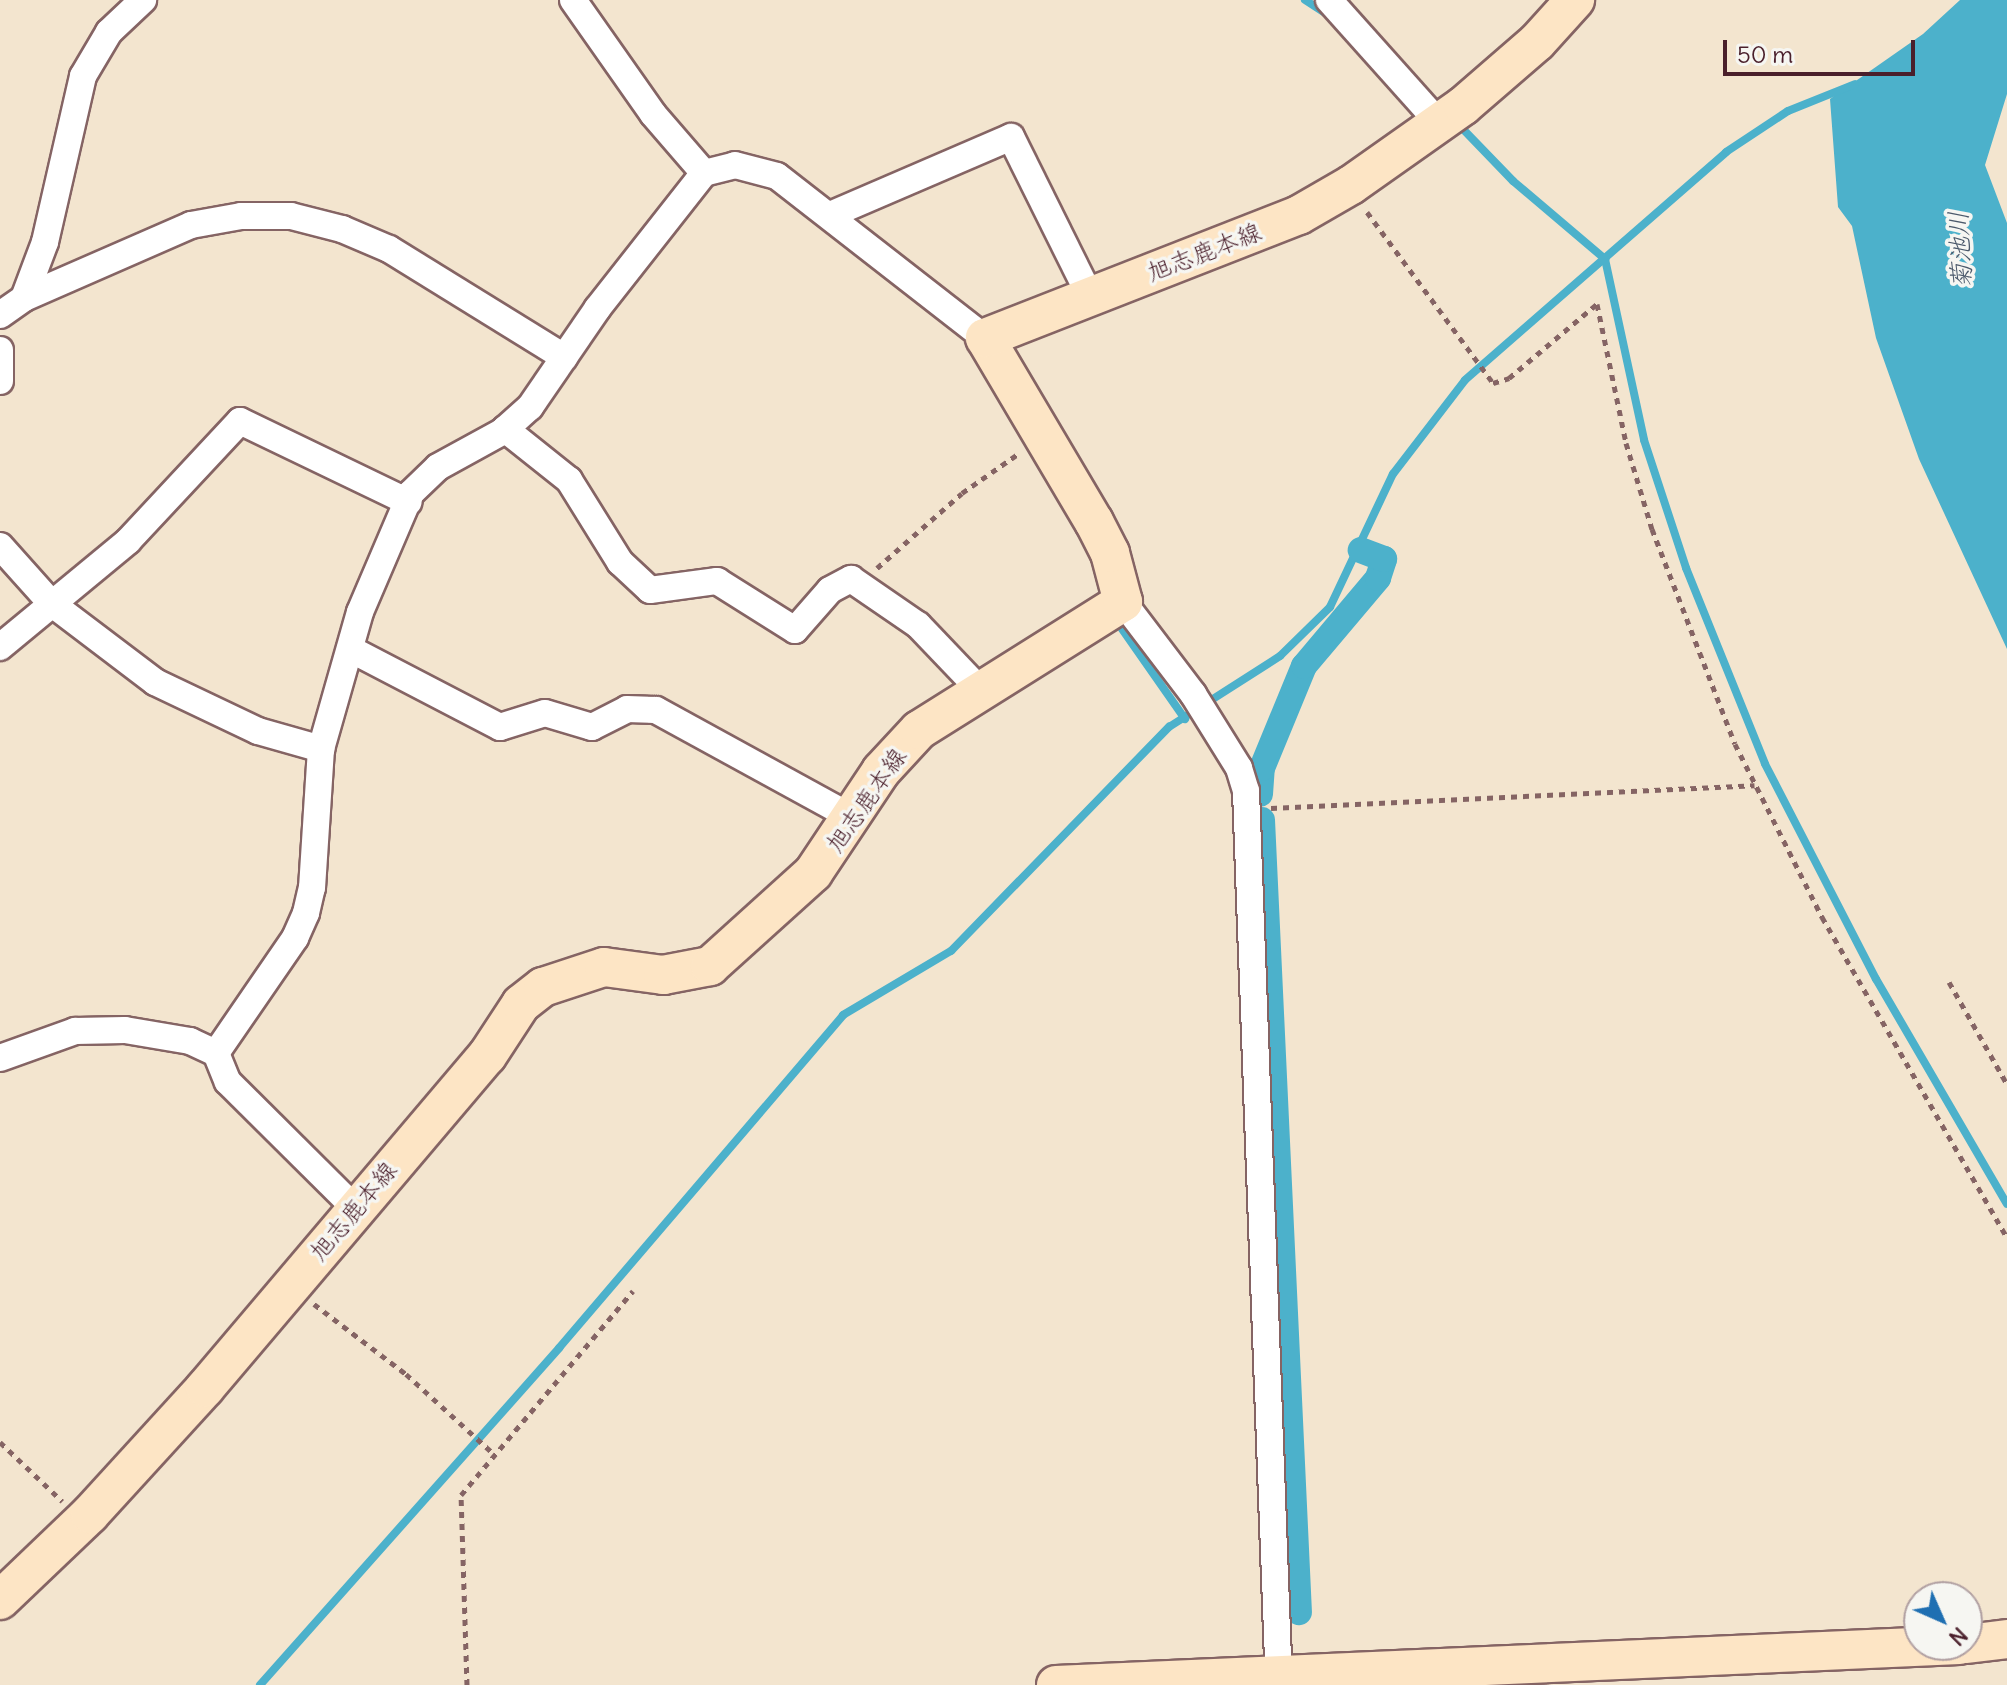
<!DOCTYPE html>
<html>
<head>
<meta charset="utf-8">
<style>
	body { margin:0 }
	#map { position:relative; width:2007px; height:1685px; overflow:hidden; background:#f3e5cf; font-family:Delius,"Klee One",sans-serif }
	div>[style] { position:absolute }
	.water>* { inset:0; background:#4cb1cb }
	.stream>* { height:8px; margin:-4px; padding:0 4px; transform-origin:4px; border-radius:4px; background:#4cb1cb }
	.canal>* { height:26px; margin:-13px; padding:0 13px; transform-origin:13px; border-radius:13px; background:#4cb1cb }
	.path>* { height:5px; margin-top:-2.5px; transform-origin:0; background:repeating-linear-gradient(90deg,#856464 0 6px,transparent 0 12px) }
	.roads { filter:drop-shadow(2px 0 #856464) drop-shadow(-2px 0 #856464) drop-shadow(0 2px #856464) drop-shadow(0 -2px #856464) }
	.street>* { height:26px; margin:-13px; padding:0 13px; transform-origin:13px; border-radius:13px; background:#fff }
	.secondary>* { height:38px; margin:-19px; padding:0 19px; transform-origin:19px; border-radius:19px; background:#fde5c5 }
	span { translate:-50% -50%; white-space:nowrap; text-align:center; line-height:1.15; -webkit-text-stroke:7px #f6f6f2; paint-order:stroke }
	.street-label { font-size:24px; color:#4a1f2b }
	.water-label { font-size:26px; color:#4b596b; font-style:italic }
	.north { position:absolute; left:1903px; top:1581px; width:80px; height:80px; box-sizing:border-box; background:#f6f6f2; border:2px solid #b1a0a2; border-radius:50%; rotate:135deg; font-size:22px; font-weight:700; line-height:32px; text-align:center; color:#4a1f2b }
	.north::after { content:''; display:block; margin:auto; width:28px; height:36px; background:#1f6fb2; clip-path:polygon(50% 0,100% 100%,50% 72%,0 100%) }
	.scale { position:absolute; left:1723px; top:40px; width:192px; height:36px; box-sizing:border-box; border:4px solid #4a1f2b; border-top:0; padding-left:10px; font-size:24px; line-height:28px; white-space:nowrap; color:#4a1f2b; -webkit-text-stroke:6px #f6f6f2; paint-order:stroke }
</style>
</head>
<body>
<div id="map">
	<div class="water">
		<div style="clip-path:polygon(1960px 0,2007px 0,2007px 94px,1985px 165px,2007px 223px,2007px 649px,1919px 459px,1876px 338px,1852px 226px,1838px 207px,1830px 99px,1923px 34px)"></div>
	</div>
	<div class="stream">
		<div style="left:1305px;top:0;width:27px;rotate:33deg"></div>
		<div style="left:1459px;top:125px;width:78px;rotate:46deg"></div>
		<div style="left:1513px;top:181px;width:121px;rotate:40.3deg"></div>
		<div style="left:1605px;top:259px;width:185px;rotate:77.8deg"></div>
		<div style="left:1644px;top:440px;width:135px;rotate:71.8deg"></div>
		<div style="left:1686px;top:568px;width:211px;rotate:68deg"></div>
		<div style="left:1765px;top:764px;width:242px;rotate:62.7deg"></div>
		<div style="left:1876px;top:979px;width:260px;rotate:59.8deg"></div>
		<div style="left:1122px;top:629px;width:110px;rotate:55deg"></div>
		<div style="left:260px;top:1685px;width:451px;rotate:-48.4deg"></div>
		<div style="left:559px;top:1348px;width:438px;rotate:-49.5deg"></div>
		<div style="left:843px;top:1015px;width:126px;rotate:-30.7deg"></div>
		<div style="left:951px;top:951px;width:313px;rotate:-45.8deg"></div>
		<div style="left:1169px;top:727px;width:132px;rotate:-32.6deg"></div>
		<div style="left:1280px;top:656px;width:70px;rotate:-44.4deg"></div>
		<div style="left:1330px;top:607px;width:147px;rotate:-64.7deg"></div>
		<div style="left:1393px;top:474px;width:118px;rotate:-52.5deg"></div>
		<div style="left:1465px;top:380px;width:347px;rotate:-41.1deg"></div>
		<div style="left:1726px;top:152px;width:74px;rotate:-33.5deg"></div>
		<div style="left:1788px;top:111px;width:72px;rotate:-21.9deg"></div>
	</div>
	<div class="canal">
		<div style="left:1260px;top:794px;width:26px;rotate:-86deg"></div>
		<div style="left:1262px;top:768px;width:110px;rotate:-67.6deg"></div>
		<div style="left:1304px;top:666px;width:115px;rotate:-49.9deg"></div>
		<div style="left:1378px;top:578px;width:20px;rotate:-72deg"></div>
		<div style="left:1384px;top:559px;width:25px;rotate:-159deg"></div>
		<div style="left:1262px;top:820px;width:793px;rotate:87.33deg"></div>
	</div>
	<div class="path">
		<div style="left:1367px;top:212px;width:212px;rotate:53.6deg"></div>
		<div style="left:1493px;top:383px;width:17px;rotate:-17deg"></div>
		<div style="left:1509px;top:378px;width:115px;rotate:-40.1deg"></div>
		<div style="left:1597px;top:304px;width:142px;rotate:78.2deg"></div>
		<div style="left:1626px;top:443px;width:90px;rotate:73.2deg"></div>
		<div style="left:1652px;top:529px;width:230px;rotate:68.9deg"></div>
		<div style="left:1735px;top:744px;width:194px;rotate:63.3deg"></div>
		<div style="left:1822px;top:917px;width:370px;rotate:60deg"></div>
		<div style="left:877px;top:568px;width:113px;rotate:-41.4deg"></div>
		<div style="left:962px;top:493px;width:68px;rotate:-34.9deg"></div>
		<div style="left:1271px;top:808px;width:484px;rotate:-2.7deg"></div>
		<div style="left:1949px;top:982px;width:117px;rotate:60.4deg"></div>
		<div style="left:314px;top:1304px;width:116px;rotate:37.3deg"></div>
		<div style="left:406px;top:1374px;width:119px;rotate:42.3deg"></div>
		<div style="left:0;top:1442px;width:86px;rotate:43.6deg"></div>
		<div style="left:467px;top:1685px;width:190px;rotate:-91.8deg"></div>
		<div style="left:461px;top:1495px;width:267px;rotate:-49.9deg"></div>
	</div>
	<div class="roads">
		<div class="street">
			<div style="left:573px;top:0;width:139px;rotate:54.9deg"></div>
			<div style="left:653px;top:114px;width:78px;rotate:49.2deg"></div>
			<div style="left:1329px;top:0;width:165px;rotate:48.2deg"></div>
			<div style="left:830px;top:215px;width:197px;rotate:-23.3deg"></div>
			<div style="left:1011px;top:137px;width:178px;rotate:63.6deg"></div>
			<div style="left:24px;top:298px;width:182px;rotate:-23.6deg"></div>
			<div style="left:191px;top:225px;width:51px;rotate:-10.2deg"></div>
			<div style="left:241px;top:216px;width:50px"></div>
			<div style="left:291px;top:216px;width:53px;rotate:14.3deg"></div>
			<div style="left:342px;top:229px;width:51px;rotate:23.1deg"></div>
			<div style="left:389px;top:249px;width:206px;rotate:31.7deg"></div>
			<div style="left:0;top:315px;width:29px;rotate:-35deg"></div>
			<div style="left:24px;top:298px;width:60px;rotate:-69.4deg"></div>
			<div style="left:45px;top:242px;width:170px;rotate:-77.1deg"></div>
			<div style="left:83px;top:76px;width:51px;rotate:-59.4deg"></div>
			<div style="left:109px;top:32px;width:47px;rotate:-43.3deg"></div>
			<div style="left:0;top:350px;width:31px;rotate:90deg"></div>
			<div style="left:505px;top:429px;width:82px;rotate:38.6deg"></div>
			<div style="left:569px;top:480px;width:97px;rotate:58.1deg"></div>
			<div style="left:620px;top:562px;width:41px;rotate:43deg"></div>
			<div style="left:650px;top:590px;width:68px;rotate:-7.7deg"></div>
			<div style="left:717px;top:581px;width:92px;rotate:32.1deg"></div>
			<div style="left:795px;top:630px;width:53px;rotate:-48.8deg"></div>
			<div style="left:830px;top:590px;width:24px;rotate:-28deg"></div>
			<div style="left:851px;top:579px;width:81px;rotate:34.5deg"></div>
			<div style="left:918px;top:625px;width:93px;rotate:46.3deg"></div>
			<div style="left:0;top:546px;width:76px;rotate:48.2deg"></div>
			<div style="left:51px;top:603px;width:131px;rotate:37.2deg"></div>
			<div style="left:155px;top:682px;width:114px;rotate:25.4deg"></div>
			<div style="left:258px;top:731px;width:66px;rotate:15.9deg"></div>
			<div style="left:1123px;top:602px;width:116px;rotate:52.7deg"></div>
			<div style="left:1193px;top:694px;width:87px;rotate:58.1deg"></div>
			<div style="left:1239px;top:768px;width:24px;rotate:73deg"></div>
			<div style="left:1246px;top:791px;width:895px;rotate:87.89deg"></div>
			<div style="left:0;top:647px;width:166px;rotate:-39.6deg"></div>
			<div style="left:128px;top:541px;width:164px;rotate:-47deg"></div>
			<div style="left:240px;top:421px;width:187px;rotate:25.7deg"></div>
			<div style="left:350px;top:649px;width:169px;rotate:27.5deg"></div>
			<div style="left:500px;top:727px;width:47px;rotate:-17.3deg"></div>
			<div style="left:545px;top:713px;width:49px;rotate:16.6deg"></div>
			<div style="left:592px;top:727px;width:39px;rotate:-27deg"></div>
			<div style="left:627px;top:709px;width:29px;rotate:2deg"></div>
			<div style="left:656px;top:710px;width:225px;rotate:28.7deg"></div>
			<div style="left:216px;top:1053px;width:140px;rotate:-55.5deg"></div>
			<div style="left:295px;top:938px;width:27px;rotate:-66deg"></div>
			<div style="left:306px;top:913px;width:26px;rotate:-77deg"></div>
			<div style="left:312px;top:888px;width:139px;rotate:-86.3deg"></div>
			<div style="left:321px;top:749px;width:142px;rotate:-74.1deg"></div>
			<div style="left:360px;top:612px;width:129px;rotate:-66.8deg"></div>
			<div style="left:411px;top:493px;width:37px;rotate:-44deg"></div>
			<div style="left:438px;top:467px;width:73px;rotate:-28.7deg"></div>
			<div style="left:502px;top:432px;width:38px;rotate:-42deg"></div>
			<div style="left:530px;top:407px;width:119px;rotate:-55.6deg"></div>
			<div style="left:597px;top:309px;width:173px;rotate:-51.8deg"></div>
			<div style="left:704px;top:173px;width:32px;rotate:-14deg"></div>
			<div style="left:735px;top:165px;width:43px;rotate:14.7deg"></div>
			<div style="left:777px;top:176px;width:264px;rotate:37.9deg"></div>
			<div style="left:0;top:1058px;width:80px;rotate:-19.8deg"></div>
			<div style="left:75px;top:1031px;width:50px;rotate:-1.1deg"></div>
			<div style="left:125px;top:1030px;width:66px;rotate:9.6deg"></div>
			<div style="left:190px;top:1041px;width:29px;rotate:25deg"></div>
			<div style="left:216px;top:1053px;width:31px;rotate:68deg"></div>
			<div style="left:228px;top:1082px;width:177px;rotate:44.8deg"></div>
		</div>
		<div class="secondary">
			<div style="left:0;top:1600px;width:124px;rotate:-43.7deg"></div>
			<div style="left:90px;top:1514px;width:171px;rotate:-47.6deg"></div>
			<div style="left:205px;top:1388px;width:436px;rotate:-49.7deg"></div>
			<div style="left:487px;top:1056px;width:62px;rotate:-56.8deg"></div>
			<div style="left:521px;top:1004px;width:28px;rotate:-38deg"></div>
			<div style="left:543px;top:987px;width:64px;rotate:-18.2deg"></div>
			<div style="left:604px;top:967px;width:60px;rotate:7.7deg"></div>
			<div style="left:663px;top:975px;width:48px;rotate:-10.8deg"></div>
			<div style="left:710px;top:966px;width:139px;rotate:-42.1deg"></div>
			<div style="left:813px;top:873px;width:123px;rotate:-56.3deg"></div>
			<div style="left:881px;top:771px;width:56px;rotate:-47.2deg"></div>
			<div style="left:919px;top:730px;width:241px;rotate:-32.1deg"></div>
			<div style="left:1123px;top:602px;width:51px;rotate:-104.9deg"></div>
			<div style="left:1110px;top:553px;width:35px;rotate:-117deg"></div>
			<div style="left:1094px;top:522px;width:214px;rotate:-120.6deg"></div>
			<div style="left:985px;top:338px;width:337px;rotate:-21.4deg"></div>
			<div style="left:1299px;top:215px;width:60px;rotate:-30deg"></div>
			<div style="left:1351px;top:185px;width:137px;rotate:-35.2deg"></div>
			<div style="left:1463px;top:106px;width:98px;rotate:-40.9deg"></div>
			<div style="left:1537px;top:42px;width:57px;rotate:-47.9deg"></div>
			<div style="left:1967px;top:1644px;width:40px;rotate:-7.1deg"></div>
			<div style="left:1056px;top:1685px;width:904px;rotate:-2.54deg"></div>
		</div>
	</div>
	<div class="street-label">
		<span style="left:1204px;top:252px;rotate:-21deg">旭志鹿本線</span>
		<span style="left:866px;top:800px;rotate:-55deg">旭志鹿本線</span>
		<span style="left:353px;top:1211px;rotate:-50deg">旭志鹿本線</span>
	</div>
	<div class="water-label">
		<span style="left:1960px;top:250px;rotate:-93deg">菊池川</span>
	</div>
	<div class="north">N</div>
	<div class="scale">50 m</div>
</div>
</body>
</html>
